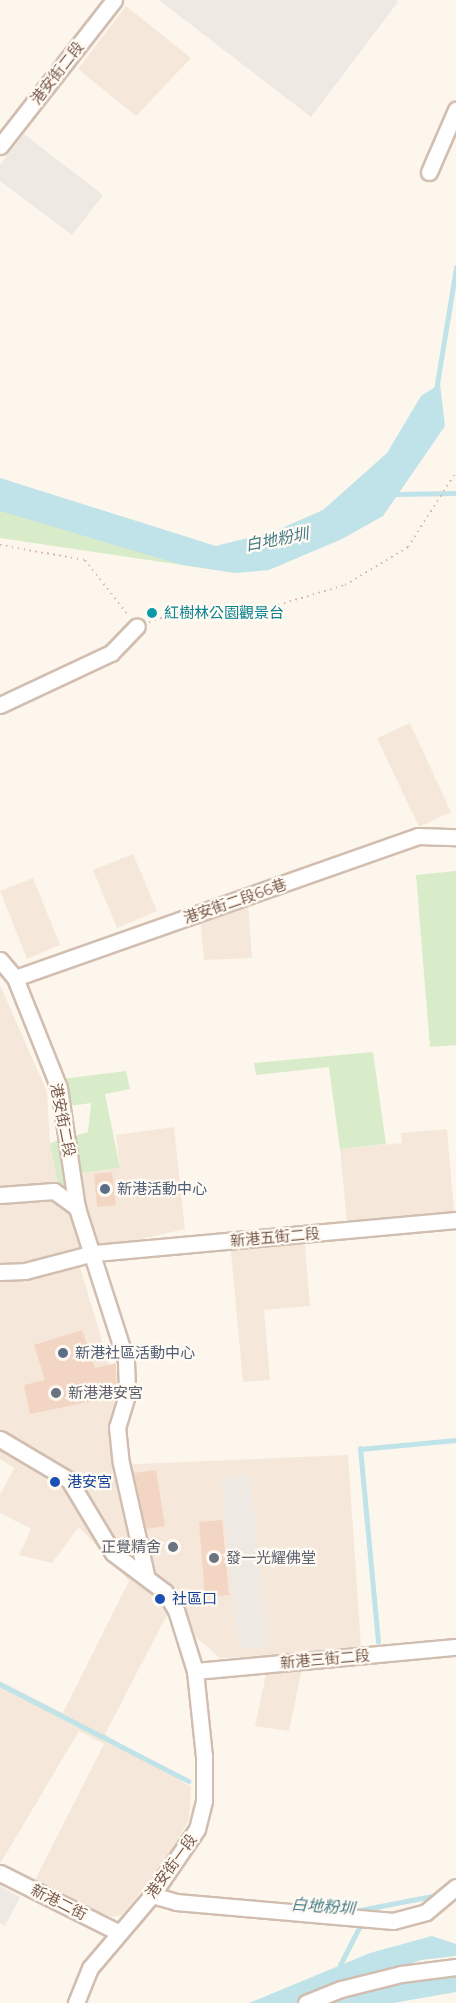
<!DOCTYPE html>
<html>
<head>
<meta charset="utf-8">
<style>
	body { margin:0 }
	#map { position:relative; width:456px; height:2003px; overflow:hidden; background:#fdf6ec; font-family:Montserrat,"Noto Sans TC",sans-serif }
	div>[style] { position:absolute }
	.residential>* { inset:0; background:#f5e8da }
	.industrial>* { inset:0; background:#efe9e4 }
	.green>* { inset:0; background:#d8ecc9 }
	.water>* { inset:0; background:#bfe3e8 }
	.stream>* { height:4.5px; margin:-2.25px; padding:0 2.25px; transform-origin:2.25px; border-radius:2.25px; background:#bfe3e8 }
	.building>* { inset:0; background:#f3d5c3 }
	.path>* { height:2px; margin-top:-1px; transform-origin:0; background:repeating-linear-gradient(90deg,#d9b8a5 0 1.5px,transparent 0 6px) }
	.roads { filter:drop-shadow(2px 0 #d1beb0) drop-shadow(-2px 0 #d1beb0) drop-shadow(0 2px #d1beb0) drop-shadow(0 -2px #d1beb0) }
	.minor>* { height:15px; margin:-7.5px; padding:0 7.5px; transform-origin:7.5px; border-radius:7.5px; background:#fff }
	.dots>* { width:16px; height:16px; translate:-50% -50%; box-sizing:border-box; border:3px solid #fffaf3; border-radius:50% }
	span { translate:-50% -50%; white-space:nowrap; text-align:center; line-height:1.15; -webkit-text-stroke:4.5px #fffaf3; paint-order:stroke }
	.street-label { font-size:15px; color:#7a5c4d }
	.culture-label { font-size:15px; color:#0d838f }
	.left { translate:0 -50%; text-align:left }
	.service-label { font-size:15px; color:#4e5e75 }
	.worship-label { font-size:15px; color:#5b616d }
	.right { translate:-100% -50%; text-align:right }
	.transit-label { font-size:15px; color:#164399 }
	.water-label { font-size:16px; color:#437c86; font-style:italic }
</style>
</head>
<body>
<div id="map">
	<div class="residential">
		<div style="clip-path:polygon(126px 6px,191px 58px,136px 116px,78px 69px)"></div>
		<div style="clip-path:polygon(410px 723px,451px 812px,419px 827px,377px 738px)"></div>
		<div style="clip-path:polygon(133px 854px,157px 911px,117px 928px,93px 870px)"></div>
		<div style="clip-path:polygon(33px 878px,60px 945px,27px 959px,0 891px)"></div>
		<div style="clip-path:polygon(248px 901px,252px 958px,204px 960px,200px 917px)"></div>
		<div style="clip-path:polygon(0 985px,47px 1092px,50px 1143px,72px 1174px,120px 1168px,116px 1135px,174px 1127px,185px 1229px,76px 1254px,120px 1400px,113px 1465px,348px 1455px,361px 1646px,305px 1654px,289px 1731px,255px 1726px,270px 1656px,220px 1658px,168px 1613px,105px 1734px,191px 1787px,189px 1819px,169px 1857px,122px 1915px,111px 1917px,34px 1882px,104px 1744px,79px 1731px,0 1864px,0 1681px,63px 1713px,129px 1581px,79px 1527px,52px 1563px,19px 1555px,31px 1529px,0 1513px,0 1495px,14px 1468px,0 1459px)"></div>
		<div style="clip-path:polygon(447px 1129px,454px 1211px,347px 1221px,340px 1149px,402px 1143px,401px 1133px)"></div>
		<div style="clip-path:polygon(304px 1234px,310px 1306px,264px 1310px,270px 1380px,243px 1382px,230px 1241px)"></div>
	</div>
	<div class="industrial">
		<div style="clip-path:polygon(159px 0,396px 0,398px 2px,311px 117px)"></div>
		<div style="clip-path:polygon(24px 134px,103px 195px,72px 235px,0 181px,0 165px)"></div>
		<div style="clip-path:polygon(250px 1475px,268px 1646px,239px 1649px,221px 1478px)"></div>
		<div style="clip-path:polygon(0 1886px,20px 1897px,5px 1926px,0 1923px)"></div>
	</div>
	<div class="green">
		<div style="clip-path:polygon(0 498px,182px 565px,0 538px)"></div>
		<div style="clip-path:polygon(456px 871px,456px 1045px,430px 1047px,416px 875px)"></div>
		<div style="clip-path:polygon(373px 1052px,386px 1144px,340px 1149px,329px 1067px,256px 1075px,254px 1063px)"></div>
		<div style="clip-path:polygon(126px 1071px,130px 1089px,105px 1094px,120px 1168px,72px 1174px,76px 1207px,62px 1204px,50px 1143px,88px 1132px,91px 1103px,70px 1106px,62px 1079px)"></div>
	</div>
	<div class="water">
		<div style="clip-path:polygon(440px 384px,445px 426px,383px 516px,342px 539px,269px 570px,235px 573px,182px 565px,0 511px,0 478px,216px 546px,275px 531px,323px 510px,387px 453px,421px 396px)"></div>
		<div style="clip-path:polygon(432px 1936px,456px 1944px,456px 1956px,421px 1960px,298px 2003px,249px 2003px,370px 1953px)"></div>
		<div style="clip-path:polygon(456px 1970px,456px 1992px,393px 2003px,311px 2003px,340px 1992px)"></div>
	</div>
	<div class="stream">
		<div style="left:436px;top:390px;width:124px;rotate:-80.7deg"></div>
		<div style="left:396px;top:494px;width:60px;rotate:-1deg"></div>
		<div style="left:378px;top:1642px;width:194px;rotate:-95.3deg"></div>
		<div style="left:360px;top:1449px;width:96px;rotate:-5.4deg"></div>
		<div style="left:0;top:1684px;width:212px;rotate:27.2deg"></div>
		<div style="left:355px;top:1911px;width:85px;rotate:-10.9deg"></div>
		<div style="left:340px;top:1965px;width:44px;rotate:-62.9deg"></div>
	</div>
	<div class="building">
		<div style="clip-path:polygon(112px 1172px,116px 1205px,97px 1207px,94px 1174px)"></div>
		<div style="clip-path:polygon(82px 1330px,95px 1368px,116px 1363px,117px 1396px,30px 1414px,24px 1385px,45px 1380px,34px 1345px)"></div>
		<div style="clip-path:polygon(156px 1470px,165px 1526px,146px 1529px,134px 1473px)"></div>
		<div style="clip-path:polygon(222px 1520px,229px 1595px,205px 1597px,199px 1522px)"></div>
	</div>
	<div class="path">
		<div style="left:0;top:545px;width:86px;rotate:10deg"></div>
		<div style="left:85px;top:560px;width:70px;rotate:52deg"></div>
		<div style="left:149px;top:622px;width:39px;rotate:-17deg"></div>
		<div style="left:186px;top:611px;width:75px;rotate:-0.8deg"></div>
		<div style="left:261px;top:610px;width:88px;rotate:-16.6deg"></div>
		<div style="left:345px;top:585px;width:74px;rotate:-31.1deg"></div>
		<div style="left:408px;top:547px;width:89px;rotate:-57.4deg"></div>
	</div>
	<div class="roads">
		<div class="minor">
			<div style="left:0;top:146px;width:185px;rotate:-52deg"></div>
			<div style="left:429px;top:172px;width:68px;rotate:-66.5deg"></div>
			<div style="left:0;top:705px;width:123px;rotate:-25.1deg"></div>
			<div style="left:111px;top:653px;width:37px;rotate:-46deg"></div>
			<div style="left:0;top:960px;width:23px;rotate:50deg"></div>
			<div style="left:15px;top:978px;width:118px;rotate:68.2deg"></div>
			<div style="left:59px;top:1088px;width:121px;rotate:81.5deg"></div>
			<div style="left:77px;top:1208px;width:161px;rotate:72.2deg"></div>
			<div style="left:126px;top:1361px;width:34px;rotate:88deg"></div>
			<div style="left:127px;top:1395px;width:34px;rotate:107deg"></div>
			<div style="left:117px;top:1427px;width:36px;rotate:84deg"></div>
			<div style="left:121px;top:1463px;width:115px;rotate:77.4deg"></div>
			<div style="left:15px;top:978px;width:427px;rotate:-19.4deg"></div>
			<div style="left:418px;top:836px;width:38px;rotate:2deg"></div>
			<div style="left:0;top:1195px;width:54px;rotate:-4.2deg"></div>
			<div style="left:54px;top:1191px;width:29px;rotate:36deg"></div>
			<div style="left:0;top:1272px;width:25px;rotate:-2deg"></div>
			<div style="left:25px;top:1271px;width:71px;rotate:-14.6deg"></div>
			<div style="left:94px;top:1253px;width:364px;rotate:-5.2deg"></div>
			<div style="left:0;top:1439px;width:80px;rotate:30.7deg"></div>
			<div style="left:69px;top:1480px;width:85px;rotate:58.9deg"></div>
			<div style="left:113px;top:1553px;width:65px;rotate:36.9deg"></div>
			<div style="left:165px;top:1592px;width:21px;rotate:59deg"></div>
			<div style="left:176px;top:1610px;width:64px;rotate:72.7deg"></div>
			<div style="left:195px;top:1671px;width:85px;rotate:84deg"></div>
			<div style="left:204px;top:1756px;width:45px;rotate:90deg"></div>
			<div style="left:204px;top:1801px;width:29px;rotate:104deg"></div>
			<div style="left:197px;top:1829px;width:80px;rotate:124.3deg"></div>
			<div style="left:152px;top:1895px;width:96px;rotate:130.3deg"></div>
			<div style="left:90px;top:1968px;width:38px;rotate:112deg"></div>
			<div style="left:195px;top:1671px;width:262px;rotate:-5.3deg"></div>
			<div style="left:0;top:1873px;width:132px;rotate:26.6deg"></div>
			<div style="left:152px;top:1895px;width:25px;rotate:16deg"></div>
			<div style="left:176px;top:1902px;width:218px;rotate:5deg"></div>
			<div style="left:393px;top:1921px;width:34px;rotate:-15deg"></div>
			<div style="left:426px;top:1912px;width:39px;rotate:-40deg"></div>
			<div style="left:306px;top:2003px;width:38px;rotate:-22deg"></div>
			<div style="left:341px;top:1989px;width:62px;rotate:-14deg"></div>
			<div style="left:401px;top:1974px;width:55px;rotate:-7.3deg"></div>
		</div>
	</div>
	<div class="dots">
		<div style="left:152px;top:613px;background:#0f9aa8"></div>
		<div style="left:105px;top:1189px;background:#5c6f8a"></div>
		<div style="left:63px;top:1353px;background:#5c6f8a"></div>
		<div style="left:56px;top:1393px;background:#6b7280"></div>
		<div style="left:55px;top:1482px;background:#1a4fb4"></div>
		<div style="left:173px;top:1547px;background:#6b7280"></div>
		<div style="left:214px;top:1558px;background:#6b7280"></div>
		<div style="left:160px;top:1599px;background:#1a4fb4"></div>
	</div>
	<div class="street-label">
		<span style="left:57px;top:73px;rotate:-52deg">港安街二段</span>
		<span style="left:235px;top:901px;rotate:-19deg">港安街二段66巷</span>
		<span style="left:63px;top:1120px;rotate:79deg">港安街二段</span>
		<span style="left:275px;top:1237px;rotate:-5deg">新港五街二段</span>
		<span style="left:325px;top:1659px;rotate:-5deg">新港三街二段</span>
		<span style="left:171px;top:1866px;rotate:-54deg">港安街一段</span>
		<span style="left:59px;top:1902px;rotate:27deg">新港二街</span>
	</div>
	<div class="culture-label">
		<span class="left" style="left:164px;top:613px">紅樹林公園觀景台</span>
	</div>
	<div class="service-label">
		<span class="left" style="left:117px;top:1189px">新港活動中心</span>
		<span class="left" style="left:75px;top:1353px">新港社區活動中心</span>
	</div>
	<div class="worship-label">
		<span class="left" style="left:68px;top:1393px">新港港安宮</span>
		<span class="right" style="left:161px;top:1547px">正覺精舍</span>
		<span class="left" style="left:226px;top:1558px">發一光耀佛堂</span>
	</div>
	<div class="transit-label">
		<span class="left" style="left:67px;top:1482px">港安宮</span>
		<span class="left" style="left:172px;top:1599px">社區口</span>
	</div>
	<div class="water-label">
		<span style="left:277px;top:540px;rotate:-11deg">白地粉圳</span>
		<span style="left:323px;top:1907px;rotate:4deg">白地粉圳</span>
	</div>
</div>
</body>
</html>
